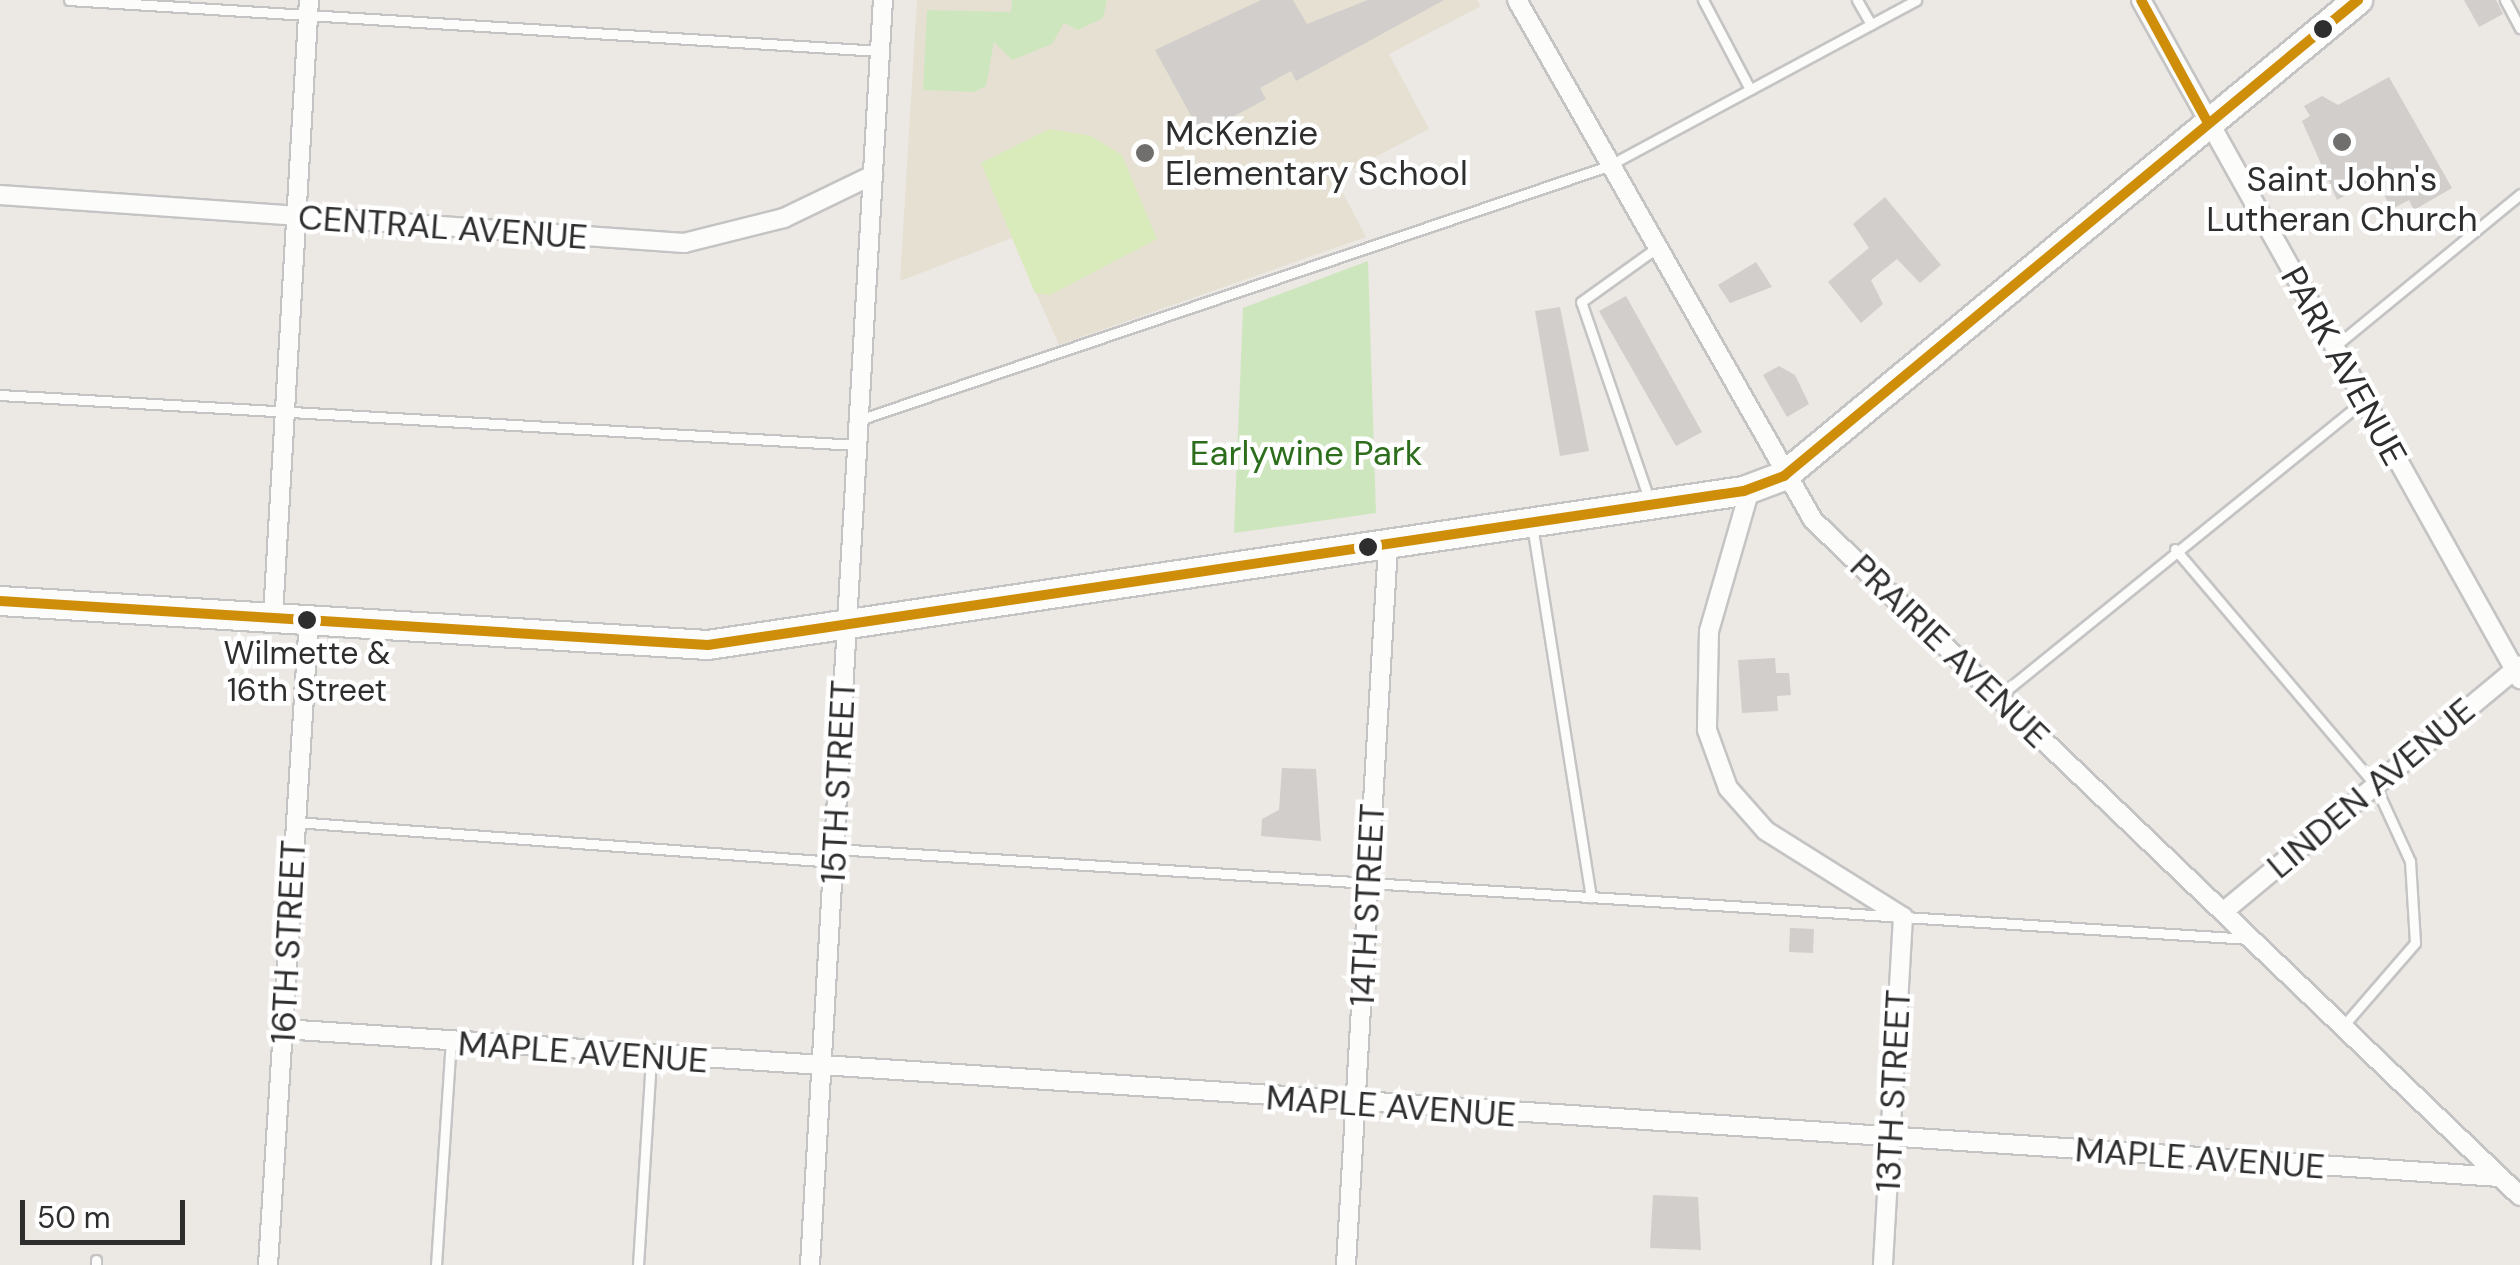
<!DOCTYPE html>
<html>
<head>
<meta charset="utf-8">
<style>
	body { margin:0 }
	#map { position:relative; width:2520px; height:1265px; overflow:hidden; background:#ece8e4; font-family:"DM Sans",sans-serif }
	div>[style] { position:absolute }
	.education>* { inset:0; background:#e6e0d3 }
	.green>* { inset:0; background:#cee6be }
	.pitch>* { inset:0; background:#d9eabb }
	.building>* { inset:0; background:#d1cecb }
	.roads { filter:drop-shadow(2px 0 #c5c4c5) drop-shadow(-2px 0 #c5c4c5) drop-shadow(0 2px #c5c4c5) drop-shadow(0 -2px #c5c4c5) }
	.lane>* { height:9px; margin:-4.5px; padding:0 4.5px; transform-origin:4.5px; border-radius:4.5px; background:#fcfcfb }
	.street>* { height:18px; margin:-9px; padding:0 9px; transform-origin:9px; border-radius:9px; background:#fcfcfb }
	.secondary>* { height:28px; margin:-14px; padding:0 14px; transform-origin:14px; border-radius:14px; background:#fcfcfb }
	.bus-1>* { height:10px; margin:-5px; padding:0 5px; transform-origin:5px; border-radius:5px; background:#cf8e09 }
	.dots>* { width:28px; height:28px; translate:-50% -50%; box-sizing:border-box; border:5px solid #fff; border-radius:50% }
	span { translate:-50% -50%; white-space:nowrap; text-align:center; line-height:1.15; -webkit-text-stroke:9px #fff; paint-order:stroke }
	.bus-label { font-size:32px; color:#2e2e2e }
	.poi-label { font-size:35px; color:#2e2e2e }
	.left { translate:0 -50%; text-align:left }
	.street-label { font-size:35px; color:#2e2e2e }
	.park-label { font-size:35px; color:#2c6e1b }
	.scale { position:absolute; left:20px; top:1200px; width:165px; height:45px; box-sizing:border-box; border:5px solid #2e2e2e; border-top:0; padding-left:12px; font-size:30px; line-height:35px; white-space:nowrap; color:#2e2e2e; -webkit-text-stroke:8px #fff; paint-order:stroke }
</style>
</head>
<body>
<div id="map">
	<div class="education">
		<div style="clip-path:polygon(917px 0,1477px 0,1481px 6px,1389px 54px,1429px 129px,1335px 178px,1366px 237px,1059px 345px,1012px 238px,900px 281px)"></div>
	</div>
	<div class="green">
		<div style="clip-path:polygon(1012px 0,1107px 0,1103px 18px,1078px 30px,1064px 23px,1052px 44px,1012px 60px,994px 42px,986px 86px,974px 92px,923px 90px,927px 10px,1011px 12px)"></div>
		<div style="clip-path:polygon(1368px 261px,1376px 513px,1234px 533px,1243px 308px)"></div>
	</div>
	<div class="pitch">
		<div style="clip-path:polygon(1049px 129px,1091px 136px,1122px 155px,1157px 239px,1050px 295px,1035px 293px,981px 163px)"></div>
	</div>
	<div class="building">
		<div style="clip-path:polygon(1261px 0,1293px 0,1307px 24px,1368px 0,1444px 0,1296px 81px,1291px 71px,1260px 88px,1266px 99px,1201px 134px,1155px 50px)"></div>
		<div style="clip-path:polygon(2464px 0,2496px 0,2503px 14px,2479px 27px)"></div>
		<div style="clip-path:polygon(2389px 77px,2452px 188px,2414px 210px,2409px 200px,2392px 209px,2375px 179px,2337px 200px,2302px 121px,2310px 116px,2304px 106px,2322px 96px,2338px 105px)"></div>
		<div style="clip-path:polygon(1885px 197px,1941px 265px,1920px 283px,1897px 259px,1871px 280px,1883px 304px,1861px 323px,1828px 282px,1869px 248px,1853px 224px)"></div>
		<div style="clip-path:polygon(1756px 262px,1772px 287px,1730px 303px,1718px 285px)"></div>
		<div style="clip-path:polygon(1626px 296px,1702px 432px,1676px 446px,1599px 311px)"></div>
		<div style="clip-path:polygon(1560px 307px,1589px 451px,1560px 456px,1535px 311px)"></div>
		<div style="clip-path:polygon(1779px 366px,1795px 375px,1809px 404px,1787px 417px,1763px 375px)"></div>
		<div style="clip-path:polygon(1775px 658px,1776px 673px,1789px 673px,1791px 695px,1777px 696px,1778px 711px,1742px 713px,1738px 660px)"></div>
		<div style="clip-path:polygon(1282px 768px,1316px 769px,1321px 841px,1261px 836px,1262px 819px,1279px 810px)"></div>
		<div style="clip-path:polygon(1790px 928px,1814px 929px,1813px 953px,1789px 952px)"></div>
		<div style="clip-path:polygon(1653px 1195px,1698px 1197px,1701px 1250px,1650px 1248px)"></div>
	</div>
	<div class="roads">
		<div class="lane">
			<div style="left:69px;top:0;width:813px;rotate:3.6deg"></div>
			<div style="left:1703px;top:0;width:101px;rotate:62.2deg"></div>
			<div style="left:1857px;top:0;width:28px;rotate:60deg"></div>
			<div style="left:2505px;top:0;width:32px;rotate:62deg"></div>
			<div style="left:2334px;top:347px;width:241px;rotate:-39.4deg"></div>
			<div style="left:0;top:395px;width:859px;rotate:3.34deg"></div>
			<div style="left:859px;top:420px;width:791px;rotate:-18.73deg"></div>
			<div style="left:1608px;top:166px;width:350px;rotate:-28.3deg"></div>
			<div style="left:1649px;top:499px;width:208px;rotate:-109deg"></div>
			<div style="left:1581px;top:302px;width:91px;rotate:-35.6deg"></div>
			<div style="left:1532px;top:525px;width:377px;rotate:81deg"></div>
			<div style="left:2175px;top:549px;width:309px;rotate:49.7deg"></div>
			<div style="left:2375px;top:785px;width:84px;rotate:65.3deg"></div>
			<div style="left:2410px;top:861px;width:82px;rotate:86.5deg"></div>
			<div style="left:2415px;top:943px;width:110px;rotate:130.9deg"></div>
			<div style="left:1998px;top:697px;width:471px;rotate:-39deg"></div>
			<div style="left:295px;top:822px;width:540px;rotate:4.24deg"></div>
			<div style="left:835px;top:849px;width:1418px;rotate:3.64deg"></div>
			<div style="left:96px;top:1265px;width:5px;rotate:-90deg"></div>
			<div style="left:436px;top:1265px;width:224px;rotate:-86.2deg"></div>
			<div style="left:638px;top:1265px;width:208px;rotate:-86.4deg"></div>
		</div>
		<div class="street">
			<div style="left:1517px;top:0;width:598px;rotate:60.35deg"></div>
			<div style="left:1813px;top:520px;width:978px;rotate:43.72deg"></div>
			<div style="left:2141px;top:0;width:778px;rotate:60.83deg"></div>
			<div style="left:0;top:195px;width:686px;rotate:4.01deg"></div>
			<div style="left:684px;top:243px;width:103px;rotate:-14deg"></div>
			<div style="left:784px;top:218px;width:99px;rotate:-25.8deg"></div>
			<div style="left:1750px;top:489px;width:148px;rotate:106.1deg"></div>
			<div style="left:1709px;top:631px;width:99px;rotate:91.2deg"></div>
			<div style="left:1707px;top:730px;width:62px;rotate:70.1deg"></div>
			<div style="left:1728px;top:788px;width:57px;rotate:48.5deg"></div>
			<div style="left:1766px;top:831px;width:162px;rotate:32.1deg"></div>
			<div style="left:1903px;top:917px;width:349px;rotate:93.3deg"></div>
			<div style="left:273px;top:616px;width:617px;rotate:-86.66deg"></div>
			<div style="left:2223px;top:912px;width:386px;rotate:-39.7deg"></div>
			<div style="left:283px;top:1029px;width:2222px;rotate:3.82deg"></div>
			<div style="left:268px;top:1265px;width:648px;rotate:-86.37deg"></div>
			<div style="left:810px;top:1265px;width:1267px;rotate:-86.7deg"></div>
			<div style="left:1346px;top:1265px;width:721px;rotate:-86.66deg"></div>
		</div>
		<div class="secondary">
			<div style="left:0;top:601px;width:709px;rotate:3.56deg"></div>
			<div style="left:708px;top:645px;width:1047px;rotate:-8.46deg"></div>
			<div style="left:1744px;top:491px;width:43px;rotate:-20.6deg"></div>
			<div style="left:1784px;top:476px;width:746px;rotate:-39.67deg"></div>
		</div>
	</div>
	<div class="bus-1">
		<div style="left:2141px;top:0;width:140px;rotate:61.4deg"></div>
		<div style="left:0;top:601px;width:709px;rotate:3.56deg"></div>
		<div style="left:708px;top:645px;width:1047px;rotate:-8.46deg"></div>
		<div style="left:1744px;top:491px;width:43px;rotate:-20.6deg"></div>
		<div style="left:1784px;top:476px;width:746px;rotate:-39.67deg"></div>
	</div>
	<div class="dots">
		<div style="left:2323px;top:29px;background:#2e2e2e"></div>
		<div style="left:2342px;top:142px;background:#706f6e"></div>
		<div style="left:1145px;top:153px;background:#706f6e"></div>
		<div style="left:1368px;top:547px;background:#2e2e2e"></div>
		<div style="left:307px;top:620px;background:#2e2e2e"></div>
	</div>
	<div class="bus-label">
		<span style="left:307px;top:672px">Wilmette &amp;<br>16th Street</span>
	</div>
	<div class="poi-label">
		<span class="left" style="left:1165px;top:153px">McKenzie<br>Elementary School</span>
		<span style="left:2342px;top:199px">Saint John's<br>Lutheran Church</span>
	</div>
	<div class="street-label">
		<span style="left:443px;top:227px;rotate:4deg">CENTRAL AVENUE</span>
		<span style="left:2344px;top:366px;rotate:61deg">PARK AVENUE</span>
		<span style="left:1950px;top:651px;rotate:44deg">PRAIRIE AVENUE</span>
		<span style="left:838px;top:782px;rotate:-87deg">15TH STREET</span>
		<span style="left:2371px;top:788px;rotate:-40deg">LINDEN AVENUE</span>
		<span style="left:1367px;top:905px;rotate:-87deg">14TH STREET</span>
		<span style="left:288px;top:942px;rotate:-87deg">16TH STREET</span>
		<span style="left:583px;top:1052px;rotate:4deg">MAPLE AVENUE</span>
		<span style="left:1893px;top:1091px;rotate:-87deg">13TH STREET</span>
		<span style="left:1391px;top:1106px;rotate:4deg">MAPLE AVENUE</span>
		<span style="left:2200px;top:1158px;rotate:4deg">MAPLE AVENUE</span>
	</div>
	<div class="park-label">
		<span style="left:1306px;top:453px">Earlywine Park</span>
	</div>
	<div class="scale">50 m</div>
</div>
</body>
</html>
